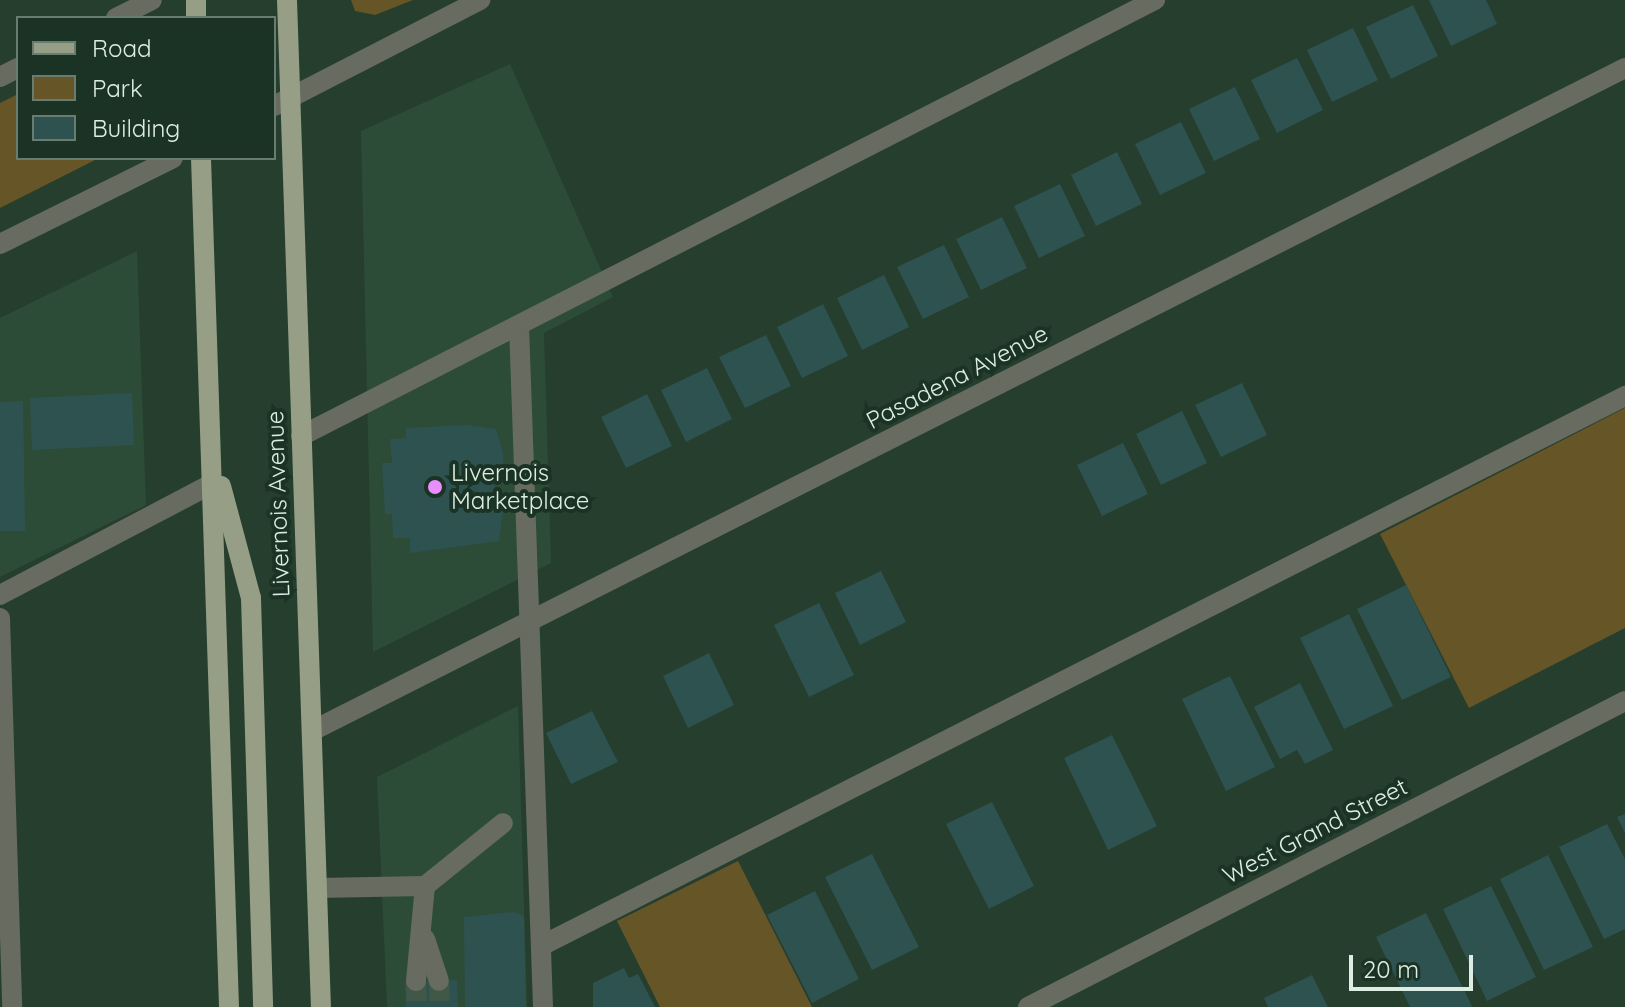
<!DOCTYPE html>
<html>
<head>
<meta charset="utf-8">
<style>
	body { margin:0 }
	#map { position:relative; width:1625px; height:1007px; overflow:hidden; background:#253e2e; font-family:Quicksand,sans-serif }
	div>[style] { position:absolute }
	.built>* { inset:0; background:#2c4c38 }
	.green>* { inset:0; background:#655527 }
	.building>* { inset:0; background:#2e524f }
	.minor-tunnel>* { height:20px; margin-top:-10px; transform-origin:0; background:repeating-linear-gradient(90deg,#415849 0 20px,transparent 0 30px) }
	.minor>* { height:20px; margin:-10px; padding:0 10px; transform-origin:10px; border-radius:10px; background:#676b60 }
	.major>* { height:20px; margin:-10px; padding:0 10px; transform-origin:10px; border-radius:10px; background:#969e86 }
	.dots>* { width:22px; height:22px; translate:-50% -50%; box-sizing:border-box; border:4px solid #1a3324; border-radius:50% }
	span { translate:-50% -50%; white-space:nowrap; text-align:center; line-height:1.15; -webkit-text-stroke:8px #1a3324; paint-order:stroke }
	.street-label { font-size:24px; color:#deede3 }
	.poi-label { font-size:24px; color:#deede3 }
	.left { translate:0 -50%; text-align:left }
	.legend { position:absolute; left:16px; top:16px; width:260px; height:144px; box-sizing:border-box; background:#1a3324; border:2px solid #687d70; margin:0; padding:10px 14px; list-style:none; font-size:24px; color:#deede3 }
	.legend li { display:flex; align-items:center; gap:16px; height:40px }
	.legend b { width:40px; border:2px solid #687d70 }
	.scale { position:absolute; left:1349px; top:955px; width:124px; height:36px; box-sizing:border-box; border:4px solid #deede3; border-top:0; padding-left:10px; font-size:24px; line-height:28px; white-space:nowrap; color:#deede3; -webkit-text-stroke:6px #1a3324; paint-order:stroke }
</style>
</head>
<body>
<div id="map">
	<div class="built">
		<div style="clip-path:polygon(510px 64px,613px 297px,544px 333px,551px 563px,373px 652px,361px 131px)"></div>
		<div style="clip-path:polygon(137px 251px,146px 505px,0 577px,0 318px)"></div>
		<div style="clip-path:polygon(518px 706px,527px 1007px,387px 1007px,377px 777px)"></div>
	</div>
	<div class="green">
		<div style="clip-path:polygon(351px 0,413px 0,375px 15px,355px 11px)"></div>
		<div style="clip-path:polygon(18px 94px,18px 158px,99px 158px,0 208px,0 103px)"></div>
		<div style="clip-path:polygon(1625px 408px,1625px 628px,1469px 708px,1380px 534px)"></div>
		<div style="clip-path:polygon(738px 861px,812px 1007px,660px 1007px,617px 921px)"></div>
	</div>
	<div class="building">
		<div style="clip-path:polygon(1429px 0,1486px 0,1497px 24px,1451px 46px)"></div>
		<div style="clip-path:polygon(1413px 5px,1438px 56px,1391px 79px,1366px 27px)"></div>
		<div style="clip-path:polygon(1353px 28px,1378px 80px,1332px 102px,1307px 50px)"></div>
		<div style="clip-path:polygon(1297px 58px,1323px 110px,1277px 133px,1251px 80px)"></div>
		<div style="clip-path:polygon(1235px 87px,1260px 139px,1214px 161px,1189px 109px)"></div>
		<div style="clip-path:polygon(1181px 122px,1206px 173px,1160px 195px,1135px 144px)"></div>
		<div style="clip-path:polygon(1117px 152px,1142px 204px,1096px 226px,1071px 175px)"></div>
		<div style="clip-path:polygon(1060px 184px,1085px 236px,1039px 258px,1014px 206px)"></div>
		<div style="clip-path:polygon(1002px 217px,1027px 268px,981px 290px,956px 239px)"></div>
		<div style="clip-path:polygon(944px 245px,969px 297px,923px 319px,897px 267px)"></div>
		<div style="clip-path:polygon(884px 275px,909px 327px,862px 350px,837px 298px)"></div>
		<div style="clip-path:polygon(823px 304px,848px 356px,802px 378px,777px 327px)"></div>
		<div style="clip-path:polygon(766px 335px,791px 386px,745px 408px,719px 357px)"></div>
		<div style="clip-path:polygon(707px 368px,732px 419px,686px 442px,661px 390px)"></div>
		<div style="clip-path:polygon(1242px 383px,1267px 435px,1221px 457px,1195px 405px)"></div>
		<div style="clip-path:polygon(132px 393px,134px 445px,32px 450px,30px 398px)"></div>
		<div style="clip-path:polygon(647px 394px,672px 446px,626px 468px,601px 417px)"></div>
		<div style="clip-path:polygon(23px 401px,25px 531px,0 531px,0 402px)"></div>
		<div style="clip-path:polygon(1182px 411px,1207px 463px,1161px 485px,1136px 434px)"></div>
		<div style="clip-path:polygon(467px 425px,496px 429px,503px 452px,504px 477px,494px 478px,495px 496px,505px 495px,499px 541px,410px 553px,410px 538px,393px 538px,392px 514px,385px 514px,382px 463px,392px 463px,390px 439px,406px 438px,406px 428px)"></div>
		<div style="clip-path:polygon(1123px 443px,1148px 494px,1102px 516px,1077px 465px)"></div>
		<div style="clip-path:polygon(881px 571px,906px 622px,860px 645px,835px 593px)"></div>
		<div style="clip-path:polygon(1406px 585px,1451px 677px,1402px 700px,1357px 609px)"></div>
		<div style="clip-path:polygon(819px 603px,854px 675px,809px 697px,774px 625px)"></div>
		<div style="clip-path:polygon(1349px 614px,1393px 706px,1344px 729px,1300px 638px)"></div>
		<div style="clip-path:polygon(709px 653px,734px 705px,688px 728px,663px 676px)"></div>
		<div style="clip-path:polygon(1230px 676px,1275px 767px,1226px 791px,1182px 699px)"></div>
		<div style="clip-path:polygon(1300px 683px,1333px 750px,1305px 764px,1297px 750px,1280px 759px,1254px 707px)"></div>
		<div style="clip-path:polygon(592px 711px,618px 762px,571px 784px,546px 733px)"></div>
		<div style="clip-path:polygon(1112px 735px,1157px 826px,1108px 850px,1064px 758px)"></div>
		<div style="clip-path:polygon(992px 802px,1034px 886px,989px 909px,946px 824px)"></div>
		<div style="clip-path:polygon(1625px 814px,1625px 833px,1617px 817px)"></div>
		<div style="clip-path:polygon(1607px 824px,1625px 859px,1625px 929px,1604px 939px,1559px 847px)"></div>
		<div style="clip-path:polygon(872px 854px,919px 947px,872px 970px,825px 877px)"></div>
		<div style="clip-path:polygon(1548px 855px,1593px 947px,1544px 970px,1500px 879px)"></div>
		<div style="clip-path:polygon(1491px 886px,1536px 977px,1487px 1001px,1443px 909px)"></div>
		<div style="clip-path:polygon(815px 891px,859px 979px,812px 1003px,767px 915px)"></div>
		<div style="clip-path:polygon(513px 912px,524px 916px,526px 1007px,465px 1007px,464px 917px)"></div>
		<div style="clip-path:polygon(1426px 913px,1472px 1006px,1471px 1007px,1410px 1007px,1376px 937px)"></div>
		<div style="clip-path:polygon(624px 968px,629px 978px,638px 974px,655px 1007px,593px 1007px,593px 983px)"></div>
		<div style="clip-path:polygon(1312px 975px,1328px 1007px,1268px 1007px,1264px 998px)"></div>
		<div style="clip-path:polygon(457px 980px,458px 1007px,406px 1007px,405px 982px)"></div>
	</div>
	<div class="minor-tunnel">
		<div style="left:416px;top:981px;width:26px;rotate:88deg"></div>
		<div style="left:439px;top:981px;width:26px;rotate:88deg"></div>
	</div>
	<div class="minor">
		<div style="left:116px;top:18px;width:40px;rotate:-26.6deg"></div>
		<div style="left:0;top:77px;width:20px;rotate:-27deg"></div>
		<div style="left:274px;top:106px;width:232px;rotate:-27.2deg"></div>
		<div style="left:0;top:244px;width:193px;rotate:-26.4deg"></div>
		<div style="left:519px;top:326px;width:681px;rotate:87.98deg"></div>
		<div style="left:301px;top:436px;width:959px;rotate:-27.05deg"></div>
		<div style="left:0;top:595px;width:241px;rotate:-27.7deg"></div>
		<div style="left:0;top:618px;width:389px;rotate:88.2deg"></div>
		<div style="left:312px;top:731px;width:1471px;rotate:-26.79deg"></div>
		<div style="left:317px;top:888px;width:108px;rotate:-1.1deg"></div>
		<div style="left:425px;top:886px;width:100px;rotate:-38.9deg"></div>
		<div style="left:425px;top:939px;width:44px;rotate:71.6deg"></div>
		<div style="left:541px;top:946px;width:1216px;rotate:-26.9deg"></div>
		<div style="left:416px;top:981px;width:95px;rotate:-84.6deg"></div>
		<div style="left:1028px;top:1007px;width:671px;rotate:-27.14deg"></div>
	</div>
	<div class="major">
		<div style="left:196px;top:0;width:18px;rotate:90deg"></div>
		<div style="left:287px;top:0;width:1008px;rotate:88.07deg"></div>
		<div style="left:201px;top:158px;width:849px;rotate:88.11deg"></div>
		<div style="left:221px;top:486px;width:116px;rotate:75deg"></div>
		<div style="left:251px;top:598px;width:409px;rotate:88.3deg"></div>
	</div>
	<div class="dots">
		<div style="left:435px;top:487px;background:#e98efe"></div>
	</div>
	<div class="street-label">
		<span style="left:957px;top:377px;rotate:-27deg">Pasadena Avenue</span>
		<span style="left:278px;top:504px;rotate:-92deg">Livernois Avenue</span>
		<span style="left:1315px;top:831px;rotate:-27deg">West Grand Street</span>
	</div>
	<div class="poi-label">
		<span class="left" style="left:451px;top:487px">Livernois<br>Marketplace</span>
	</div>
	<ul class="legend">
	<li><b style="height:10px;background:#969e86"></b>Road</li>
	<li><b style="height:22px;background:#655527"></b>Park</li>
	<li><b style="height:22px;background:#2e524f"></b>Building</li>
	</ul>
	<div class="scale">20 m</div>
</div>
</body>
</html>
